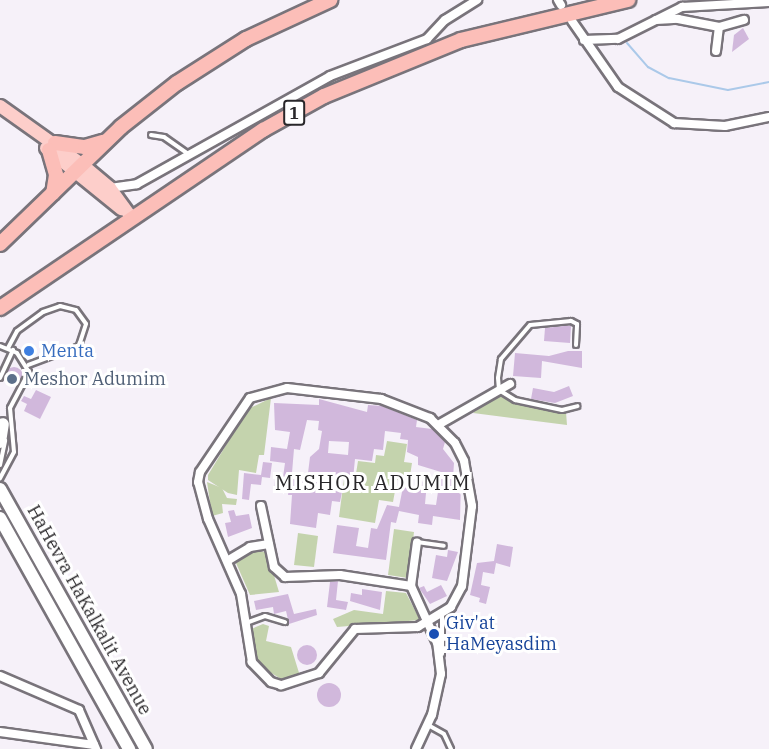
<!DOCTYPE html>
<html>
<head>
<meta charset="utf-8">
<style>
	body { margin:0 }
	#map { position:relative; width:769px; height:749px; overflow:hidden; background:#f6f1f9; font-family:"IBM Plex Serif",serif }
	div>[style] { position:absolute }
	.green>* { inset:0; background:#c4d3ad }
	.stream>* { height:2px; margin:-1px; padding:0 1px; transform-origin:1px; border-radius:1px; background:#abc9e9 }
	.building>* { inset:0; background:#d1b8dc }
	.round { border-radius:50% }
	.roads { filter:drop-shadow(2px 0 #79747b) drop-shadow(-2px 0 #79747b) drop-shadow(0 2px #79747b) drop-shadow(0 -2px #79747b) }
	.service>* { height:4px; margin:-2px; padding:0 2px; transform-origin:2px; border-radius:2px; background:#fff }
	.minor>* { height:8px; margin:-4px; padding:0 4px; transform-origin:4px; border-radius:4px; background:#fff }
	.secondary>* { height:12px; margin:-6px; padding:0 6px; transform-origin:6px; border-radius:6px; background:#fff }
	.primary>* { height:12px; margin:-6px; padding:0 6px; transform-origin:6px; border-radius:6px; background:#fdceca }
	.trunk>* { height:14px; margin:-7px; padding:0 7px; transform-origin:7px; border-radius:7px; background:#fcbeb8 }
	.dots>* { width:16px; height:16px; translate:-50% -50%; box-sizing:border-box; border:3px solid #fff; border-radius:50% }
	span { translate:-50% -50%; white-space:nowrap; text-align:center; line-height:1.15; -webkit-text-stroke:6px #fff; paint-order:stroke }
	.shield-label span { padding:2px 4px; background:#fff; border:2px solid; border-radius:4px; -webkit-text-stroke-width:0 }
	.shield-label { font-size:16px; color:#29272a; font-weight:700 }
	.shop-label { font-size:18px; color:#366cbe }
	.left { translate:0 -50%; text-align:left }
	.service-label { font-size:18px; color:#4e5e75 }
	.street-label { font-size:18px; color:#29272a }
	.transit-label { font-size:18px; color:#164399 }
	.quarter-label { font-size:21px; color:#29272a; letter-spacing:1.5px }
</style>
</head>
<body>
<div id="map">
	<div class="green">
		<div style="clip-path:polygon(499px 394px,510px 401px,566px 412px,567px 425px,473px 413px)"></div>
		<div style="clip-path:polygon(271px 398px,264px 455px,259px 455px,256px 473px,239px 470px,237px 495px,228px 493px,208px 480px,208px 475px,248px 409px)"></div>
		<div style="clip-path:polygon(387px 441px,407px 444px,404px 462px,412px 463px,409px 482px,397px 480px,393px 502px,379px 500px,375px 523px,339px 517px,344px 479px,355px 480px,358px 461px,375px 463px,376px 455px,384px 456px)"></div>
		<div style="clip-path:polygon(207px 482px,222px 488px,227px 498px,237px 499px,236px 505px,222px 504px,223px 513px,212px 516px)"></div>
		<div style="clip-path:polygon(394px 529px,414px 532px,408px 578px,388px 575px)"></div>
		<div style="clip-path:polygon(298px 533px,318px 536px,314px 567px,294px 565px)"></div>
		<div style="clip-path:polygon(253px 551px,267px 552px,279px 592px,250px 595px,236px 563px)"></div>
		<div style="clip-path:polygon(386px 591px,406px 593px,420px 620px,337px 627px,333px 619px,354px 610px,383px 614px)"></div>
		<div style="clip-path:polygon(263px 624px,269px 626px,266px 641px,291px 647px,300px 676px,281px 679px,260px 666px,249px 630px)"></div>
	</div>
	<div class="stream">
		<div style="left:627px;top:43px;width:32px;rotate:49deg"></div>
		<div style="left:648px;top:67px;width:24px;rotate:28deg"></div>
		<div style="left:669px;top:78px;width:60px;rotate:11.5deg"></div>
		<div style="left:728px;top:90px;width:42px;rotate:-11deg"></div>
	</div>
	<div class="building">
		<div style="clip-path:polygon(743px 28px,749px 39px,732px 52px,734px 35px)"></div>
		<div style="clip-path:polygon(564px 326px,571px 326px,570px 343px,544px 341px,545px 328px)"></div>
		<div style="clip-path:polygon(568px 351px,582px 351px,582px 368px,542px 361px,541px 378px,513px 376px,515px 353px,549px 356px)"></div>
		<div class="round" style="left:5px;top:367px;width:18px;height:18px"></div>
		<div style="clip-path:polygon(569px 386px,573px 396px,555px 403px,531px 399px,533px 388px,554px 392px)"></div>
		<div style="clip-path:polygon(36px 390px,51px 397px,40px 419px,24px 411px,27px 404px,21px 401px,24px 396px,31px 399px)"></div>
		<div style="clip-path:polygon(evenodd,319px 399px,367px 412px,368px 405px,382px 406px,417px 420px,416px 427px,432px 429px,445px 442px,443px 449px,454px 463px,453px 478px,461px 479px,460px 520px,433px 516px,432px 525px,418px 523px,419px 515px,399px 511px,396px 523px,391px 522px,386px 560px,333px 553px,337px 525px,359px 528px,356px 546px,368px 548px,371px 528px,377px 529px,387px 505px,399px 507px,403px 487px,416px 490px,417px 481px,427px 482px,425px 504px,436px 505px,441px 472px,418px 465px,418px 457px,407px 452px,408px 440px,400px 439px,401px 433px,385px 431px,383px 450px,374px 449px,372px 461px,355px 459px,353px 479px,330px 477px,328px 490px,342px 492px,340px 502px,332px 501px,330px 515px,318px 513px,316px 528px,290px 524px,292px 495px,288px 495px,289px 488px,274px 486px,275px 476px,283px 477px,285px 463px,270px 461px,271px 447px,287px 449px,290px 432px,275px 430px,274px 403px,319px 405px,319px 399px,307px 420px,319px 421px,318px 430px,322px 431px,319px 449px,310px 457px,307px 481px,293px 479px,292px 473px,294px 449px,300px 450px,307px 420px,319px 399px,329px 441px,349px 442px,348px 455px,328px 453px,329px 441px)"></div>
		<div style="clip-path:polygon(263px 462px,272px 463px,270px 478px,262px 477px,261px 485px,251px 484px,249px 500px,242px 499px,244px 473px,261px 475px)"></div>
		<div style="clip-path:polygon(234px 510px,236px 516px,249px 514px,252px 528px,228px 537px,225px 523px,231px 522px,228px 511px)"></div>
		<div style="clip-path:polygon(497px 544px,513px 547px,510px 567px,496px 563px,494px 574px,483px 572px,481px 585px,490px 587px,486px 604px,479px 602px,480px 598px,470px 595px,477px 563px,494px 561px)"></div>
		<div style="clip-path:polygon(448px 550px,458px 552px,447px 581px,432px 578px,436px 555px,447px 557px)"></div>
		<div style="clip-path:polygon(338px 581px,336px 600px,348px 602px,346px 610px,327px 607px,330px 582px)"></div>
		<div style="clip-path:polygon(441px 585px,447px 596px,430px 604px,419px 588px,424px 586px,427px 592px)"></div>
		<div style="clip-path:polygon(362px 589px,382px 592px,380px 610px,350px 601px,351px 593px,362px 595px)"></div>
		<div style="clip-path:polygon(288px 594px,294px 614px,316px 609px,317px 615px,289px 624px,286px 611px,274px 614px,273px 607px,256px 610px,254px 601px)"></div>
		<div class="round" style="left:297px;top:645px;width:20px;height:20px"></div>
		<div class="round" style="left:317px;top:683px;width:24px;height:24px"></div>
	</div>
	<div class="roads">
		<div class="service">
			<div style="left:151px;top:135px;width:13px;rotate:9deg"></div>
			<div style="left:164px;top:137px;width:32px;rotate:35deg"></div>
			<div style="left:576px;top:345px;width:21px;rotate:-87deg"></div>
			<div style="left:577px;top:324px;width:7px;rotate:-153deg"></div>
			<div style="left:571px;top:321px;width:41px;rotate:174.4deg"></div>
			<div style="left:530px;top:325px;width:45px;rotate:130.5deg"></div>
			<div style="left:501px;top:359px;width:19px;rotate:99deg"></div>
			<div style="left:498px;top:378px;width:12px;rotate:85deg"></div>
			<div style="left:499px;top:390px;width:19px;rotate:32deg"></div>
			<div style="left:515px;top:400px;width:48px;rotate:12deg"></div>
			<div style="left:562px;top:410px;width:16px;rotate:-14deg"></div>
			<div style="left:0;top:346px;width:18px;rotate:22deg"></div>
			<div style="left:17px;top:353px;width:22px;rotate:58deg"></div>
			<div style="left:29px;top:372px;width:41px;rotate:117.8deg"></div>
			<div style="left:10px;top:408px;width:44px;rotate:84.8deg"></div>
			<div style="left:14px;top:452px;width:30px;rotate:118deg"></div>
			<div style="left:8px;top:348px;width:19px;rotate:-62deg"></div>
			<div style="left:17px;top:331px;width:32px;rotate:-36deg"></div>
			<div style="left:43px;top:312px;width:18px;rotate:-19deg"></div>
			<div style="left:60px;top:306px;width:16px;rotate:14deg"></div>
			<div style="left:76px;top:310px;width:17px;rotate:54deg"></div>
			<div style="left:86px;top:324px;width:23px;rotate:108deg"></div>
			<div style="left:79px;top:346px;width:54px;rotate:159.6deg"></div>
			<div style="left:0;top:378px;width:31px;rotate:-65deg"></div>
			<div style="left:0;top:465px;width:25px;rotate:-78deg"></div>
			<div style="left:417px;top:542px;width:27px;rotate:8deg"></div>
			<div style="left:442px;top:614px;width:40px;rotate:90deg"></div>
			<div style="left:246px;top:623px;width:20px;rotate:-20deg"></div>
			<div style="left:265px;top:616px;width:21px;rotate:17deg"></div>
			<div style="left:428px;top:725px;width:18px;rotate:29deg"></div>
			<div style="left:444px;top:734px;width:17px;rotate:65deg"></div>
		</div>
		<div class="minor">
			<div style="left:558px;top:0;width:6px;rotate:59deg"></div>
			<div style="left:656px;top:20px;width:22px;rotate:-3deg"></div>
			<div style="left:678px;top:19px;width:42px;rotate:11deg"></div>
			<div style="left:719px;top:27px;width:26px;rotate:-16deg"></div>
			<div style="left:572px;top:21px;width:80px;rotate:55.1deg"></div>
			<div style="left:618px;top:87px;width:67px;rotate:32.7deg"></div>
			<div style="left:674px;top:123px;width:51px;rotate:3.4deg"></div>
			<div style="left:725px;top:126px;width:45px;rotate:-11.6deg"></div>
			<div style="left:584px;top:40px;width:34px;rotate:-2deg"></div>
			<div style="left:618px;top:39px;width:72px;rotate:-26.6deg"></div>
			<div style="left:682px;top:7px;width:87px;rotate:-3.3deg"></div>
			<div style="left:716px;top:51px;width:24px;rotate:-83deg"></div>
			<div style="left:110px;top:188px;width:27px;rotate:-8deg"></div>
			<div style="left:137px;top:184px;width:221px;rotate:-29.2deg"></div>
			<div style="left:330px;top:76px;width:104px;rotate:-20.9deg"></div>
			<div style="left:427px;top:39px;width:26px;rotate:-47deg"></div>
			<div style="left:445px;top:20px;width:38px;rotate:-32deg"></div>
			<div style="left:287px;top:388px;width:95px;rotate:6.7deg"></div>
			<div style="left:381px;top:399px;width:53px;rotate:21.2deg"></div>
			<div style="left:430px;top:418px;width:35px;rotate:45deg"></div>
			<div style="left:455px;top:443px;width:20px;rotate:63deg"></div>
			<div style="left:464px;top:461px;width:46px;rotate:79.9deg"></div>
			<div style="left:472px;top:506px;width:81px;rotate:97.1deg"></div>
			<div style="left:462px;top:586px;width:24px;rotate:118deg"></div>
			<div style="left:451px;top:607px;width:39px;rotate:149deg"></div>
			<div style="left:418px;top:627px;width:63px;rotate:178.2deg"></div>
			<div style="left:355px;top:629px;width:57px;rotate:129.3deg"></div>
			<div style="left:319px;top:673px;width:40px;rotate:162deg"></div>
			<div style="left:281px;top:685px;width:10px;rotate:-163deg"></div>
			<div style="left:271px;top:682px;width:28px;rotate:-134deg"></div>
			<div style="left:252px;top:662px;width:69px;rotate:-99.2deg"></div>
			<div style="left:241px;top:594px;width:82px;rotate:-113.7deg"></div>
			<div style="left:208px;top:519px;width:38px;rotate:-105deg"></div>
			<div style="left:198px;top:482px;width:10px;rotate:-79deg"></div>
			<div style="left:200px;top:472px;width:89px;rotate:-56deg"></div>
			<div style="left:250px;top:398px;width:38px;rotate:-15deg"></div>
			<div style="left:438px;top:425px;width:83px;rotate:-29.7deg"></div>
			<div style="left:261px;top:506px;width:62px;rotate:78deg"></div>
			<div style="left:274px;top:567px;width:15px;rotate:42deg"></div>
			<div style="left:285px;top:577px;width:55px;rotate:-2.1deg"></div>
			<div style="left:340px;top:575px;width:72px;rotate:8.8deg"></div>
			<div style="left:227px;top:561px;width:27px;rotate:-31deg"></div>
			<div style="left:250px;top:547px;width:19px;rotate:-9deg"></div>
			<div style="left:0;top:676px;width:86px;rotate:23.3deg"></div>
			<div style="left:79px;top:710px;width:43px;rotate:66.4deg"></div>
			<div style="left:0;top:732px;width:95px;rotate:7.9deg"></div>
			<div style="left:416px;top:749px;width:38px;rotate:-65deg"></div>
			<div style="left:432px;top:715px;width:42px;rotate:-77.6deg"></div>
			<div style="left:441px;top:674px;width:31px;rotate:-97deg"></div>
			<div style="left:437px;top:643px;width:63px;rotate:-114.5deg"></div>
			<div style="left:411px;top:586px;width:44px;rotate:-82.2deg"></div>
		</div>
		<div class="secondary">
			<div style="left:0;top:442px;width:18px;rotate:-81deg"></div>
			<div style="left:0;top:489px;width:298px;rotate:60.7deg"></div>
			<div style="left:0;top:518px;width:265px;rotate:60.8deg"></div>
		</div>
		<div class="primary">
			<div style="left:0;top:106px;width:102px;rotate:35.4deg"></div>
			<div style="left:83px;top:165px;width:35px;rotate:40deg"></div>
			<div style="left:110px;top:188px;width:36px;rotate:54deg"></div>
			<div style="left:46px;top:148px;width:97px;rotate:39.1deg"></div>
		</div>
		<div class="trunk">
			<div style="left:55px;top:143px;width:30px;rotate:8deg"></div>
			<div style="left:85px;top:147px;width:19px;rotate:-16deg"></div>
			<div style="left:49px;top:150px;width:26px;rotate:74deg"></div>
			<div style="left:56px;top:175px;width:18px;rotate:99deg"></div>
			<div style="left:0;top:244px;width:168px;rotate:-44deg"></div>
			<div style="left:121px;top:127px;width:71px;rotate:-38.2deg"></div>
			<div style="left:177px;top:83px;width:82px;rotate:-32.5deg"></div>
			<div style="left:246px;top:39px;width:93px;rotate:-24.9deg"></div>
			<div style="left:0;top:308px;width:318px;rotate:-34.1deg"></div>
			<div style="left:263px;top:130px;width:70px;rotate:-29.1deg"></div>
			<div style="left:324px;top:96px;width:148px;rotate:-22.2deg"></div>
			<div style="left:461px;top:40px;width:172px;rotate:-13.5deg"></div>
		</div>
	</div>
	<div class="dots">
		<div style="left:29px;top:351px;background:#3f7fe0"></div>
		<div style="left:12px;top:379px;background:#5c6f8a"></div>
		<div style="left:434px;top:634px;background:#1a4fb4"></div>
	</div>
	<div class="shield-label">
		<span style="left:294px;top:113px">1</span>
	</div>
	<div class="shop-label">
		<span class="left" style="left:41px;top:351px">Menta</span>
	</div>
	<div class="service-label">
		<span class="left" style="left:24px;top:379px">Meshor Adumim</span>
	</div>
	<div class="street-label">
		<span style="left:89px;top:610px;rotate:61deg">HaHevra HaKalkalit Avenue</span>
	</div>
	<div class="transit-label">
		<span class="left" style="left:446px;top:634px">Giv'at<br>HaMeyasdim</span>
	</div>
	<div class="quarter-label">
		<span style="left:373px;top:482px">MISHOR ADUMIM</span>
	</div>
</div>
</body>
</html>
